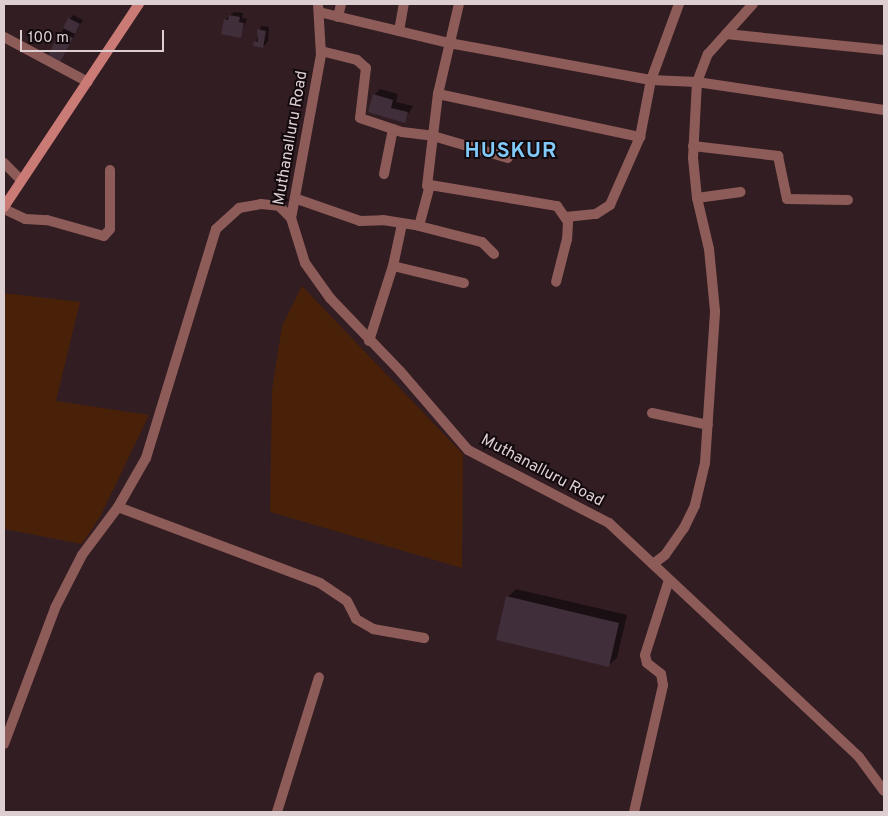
<!DOCTYPE html>
<html>
<head>
<meta charset="utf-8">
<style>
	body { margin:0 }
	#map { position:relative; width:888px; height:816px; overflow:hidden; background:#321d23; font-family:Overpass,sans-serif }
	div>[style] { position:absolute }
	.green>* { inset:0; background:#492109 }
	.shadow>* { inset:0; background:#0007 }
	.building>* { inset:0; background:#402e3b }
	.minor>* { height:10px; margin:-5px; padding:0 5px; transform-origin:5px; border-radius:5px; background:#8e5c58 }
	.tertiary>* { height:10px; margin:-5px; padding:0 5px; transform-origin:5px; border-radius:5px; background:#8e5c58 }
	.secondary>* { height:10px; margin:-5px; padding:0 5px; transform-origin:5px; border-radius:5px; background:#cb7b75 }
	span { translate:-50% -50%; white-space:nowrap; text-align:center; line-height:1.15; -webkit-text-stroke:4px #130a0d; paint-order:stroke }
	.street-label { font-size:16px; color:#ddced2 }
	.district-label { font-size:21px; color:#81cafa; font-weight:700; letter-spacing:1px }
	.frame { position:absolute; inset:0; border:5px solid #ddced2; pointer-events:none }
	.scale { position:absolute; left:20px; top:30px; width:144px; height:22px; box-sizing:border-box; border:2px solid #ddced2; border-top:0; padding-left:6px; font-size:15px; line-height:18px; white-space:nowrap; color:#ddced2; -webkit-text-stroke:4px #130a0d; paint-order:stroke }
</style>
</head>
<body>
<div id="map">
	<div class="green">
		<div style="clip-path:polygon(302px 286px,463px 454px,462px 568px,270px 512px,272px 390px,282px 326px)"></div>
		<div style="clip-path:polygon(4px 293px,80px 302px,56px 401px,149px 415px,100px 517px,82px 544px,4px 529px)"></div>
	</div>
	<div class="shadow">
		<div style="clip-path:polygon(234px 12px,243px 13px,242px 18px,247px 19px,240px 36px,225px 20px)"></div>
		<div style="clip-path:polygon(73px 15px,83px 20px,59px 63px,61px 32px)"></div>
		<div style="clip-path:polygon(261px 26px,269px 27px,268px 41px,265px 45px,255px 45px)"></div>
		<div style="clip-path:polygon(380px 89px,398px 94px,396px 102px,413px 106px,404px 121px,374px 95px)"></div>
		<div style="clip-path:polygon(516px 589px,627px 615px,617px 658px,608px 666px,508px 597px)"></div>
	</div>
	<div class="building">
		<div style="clip-path:polygon(229px 15px,240px 17px,239px 22px,244px 23px,241px 38px,221px 34px,224px 19px,228px 20px)"></div>
		<div style="clip-path:polygon(68px 18px,80px 24px,75px 34px,63px 28px)"></div>
		<div style="clip-path:polygon(257px 29px,266px 31px,263px 48px,253px 46px,254px 41px,258px 42px)"></div>
		<div style="clip-path:polygon(60px 31px,73px 38px,59px 64px,47px 58px)"></div>
		<div style="clip-path:polygon(373px 94px,393px 100px,391px 108px,408px 112px,405px 123px,368px 112px)"></div>
		<div style="clip-path:polygon(506px 596px,619px 623px,609px 667px,496px 640px)"></div>
	</div>
	<div class="minor">
		<div style="left:319px;top:12px;width:134px;rotate:13.4deg"></div>
		<div style="left:449px;top:43px;width:205px;rotate:10.4deg"></div>
		<div style="left:651px;top:80px;width:46px;rotate:2.5deg"></div>
		<div style="left:697px;top:82px;width:189px;rotate:8.5deg"></div>
		<div style="left:338px;top:17px;width:13px;rotate:-77deg"></div>
		<div style="left:399px;top:31px;width:27px;rotate:-80deg"></div>
		<div style="left:726px;top:34px;width:159px;rotate:5.8deg"></div>
		<div style="left:4px;top:37px;width:95px;rotate:28.2deg"></div>
		<div style="left:321px;top:51px;width:37px;rotate:14deg"></div>
		<div style="left:357px;top:60px;width:12px;rotate:42deg"></div>
		<div style="left:366px;top:68px;width:50px;rotate:96.8deg"></div>
		<div style="left:360px;top:118px;width:44px;rotate:18.4deg"></div>
		<div style="left:402px;top:132px;width:31px;rotate:7deg"></div>
		<div style="left:433px;top:136px;width:78px;rotate:16.3deg"></div>
		<div style="left:438px;top:94px;width:207px;rotate:12deg"></div>
		<div style="left:640px;top:137px;width:58px;rotate:-79.1deg"></div>
		<div style="left:651px;top:80px;width:81px;rotate:-69.8deg"></div>
		<div style="left:693px;top:146px;width:86px;rotate:6.7deg"></div>
		<div style="left:778px;top:156px;width:44px;rotate:78.2deg"></div>
		<div style="left:787px;top:199px;width:61px;rotate:0.9deg"></div>
		<div style="left:4px;top:163px;width:24px;rotate:45deg"></div>
		<div style="left:384px;top:174px;width:46px;rotate:-78.7deg"></div>
		<div style="left:427px;top:186px;width:93px;rotate:-83.2deg"></div>
		<div style="left:438px;top:94px;width:92px;rotate:-76.9deg"></div>
		<div style="left:697px;top:198px;width:44px;rotate:-7.8deg"></div>
		<div style="left:297px;top:199px;width:67px;rotate:19.2deg"></div>
		<div style="left:360px;top:221px;width:23px;rotate:-2deg"></div>
		<div style="left:383px;top:220px;width:36px;rotate:9deg"></div>
		<div style="left:419px;top:226px;width:65px;rotate:14.3deg"></div>
		<div style="left:482px;top:242px;width:17px;rotate:45deg"></div>
		<div style="left:4px;top:209px;width:23px;rotate:25deg"></div>
		<div style="left:25px;top:219px;width:22px;rotate:3deg"></div>
		<div style="left:47px;top:220px;width:59px;rotate:15.7deg"></div>
		<div style="left:104px;top:236px;width:9px;rotate:-49deg"></div>
		<div style="left:110px;top:229px;width:59px;rotate:-90deg"></div>
		<div style="left:566px;top:217px;width:30px;rotate:-6deg"></div>
		<div style="left:596px;top:214px;width:17px;rotate:-33deg"></div>
		<div style="left:610px;top:205px;width:74px;rotate:-66.2deg"></div>
		<div style="left:419px;top:226px;width:42px;rotate:-75deg"></div>
		<div style="left:430px;top:185px;width:129px;rotate:9.4deg"></div>
		<div style="left:557px;top:206px;width:19px;rotate:55deg"></div>
		<div style="left:568px;top:222px;width:17px;rotate:93deg"></div>
		<div style="left:567px;top:239px;width:44px;rotate:104.3deg"></div>
		<div style="left:393px;top:266px;width:73px;rotate:13.5deg"></div>
		<div style="left:369px;top:341px;width:79px;rotate:-72.3deg"></div>
		<div style="left:393px;top:266px;width:43px;rotate:-77.9deg"></div>
		<div style="left:652px;top:413px;width:57px;rotate:12.1deg"></div>
		<div style="left:118px;top:507px;width:216px;rotate:20.6deg"></div>
		<div style="left:320px;top:583px;width:32px;rotate:34deg"></div>
		<div style="left:347px;top:601px;width:20px;rotate:63deg"></div>
		<div style="left:356px;top:619px;width:20px;rotate:30deg"></div>
		<div style="left:373px;top:629px;width:52px;rotate:10deg"></div>
		<div style="left:277px;top:812px;width:141px;rotate:-72.7deg"></div>
		<div style="left:634px;top:812px;width:130px;rotate:-77.1deg"></div>
		<div style="left:663px;top:685px;width:11px;rotate:-100deg"></div>
		<div style="left:661px;top:674px;width:18px;rotate:-142deg"></div>
		<div style="left:647px;top:663px;width:8px;rotate:-104deg"></div>
		<div style="left:645px;top:655px;width:79px;rotate:-72.3deg"></div>
	</div>
	<div class="tertiary">
		<div style="left:318px;top:4px;width:51px;rotate:86.6deg"></div>
		<div style="left:321px;top:55px;width:166px;rotate:100.4deg"></div>
		<div style="left:291px;top:218px;width:47px;rotate:72.7deg"></div>
		<div style="left:305px;top:263px;width:43px;rotate:54.5deg"></div>
		<div style="left:330px;top:298px;width:101px;rotate:46.2deg"></div>
		<div style="left:400px;top:371px;width:104px;rotate:49.3deg"></div>
		<div style="left:468px;top:450px;width:159px;rotate:27.4deg"></div>
		<div style="left:609px;top:523px;width:342px;rotate:43.1deg"></div>
		<div style="left:859px;top:757px;width:42px;rotate:53.7deg"></div>
		<div style="left:653px;top:564px;width:15px;rotate:-37deg"></div>
		<div style="left:665px;top:555px;width:33px;rotate:-55deg"></div>
		<div style="left:684px;top:528px;width:25px;rotate:-64deg"></div>
		<div style="left:695px;top:505px;width:43px;rotate:-76.6deg"></div>
		<div style="left:705px;top:463px;width:152px;rotate:-86.2deg"></div>
		<div style="left:715px;top:311px;width:62px;rotate:-95.5deg"></div>
		<div style="left:709px;top:249px;width:52px;rotate:-103.2deg"></div>
		<div style="left:697px;top:198px;width:40px;rotate:-95.7deg"></div>
		<div style="left:693px;top:158px;width:76px;rotate:-87deg"></div>
		<div style="left:697px;top:82px;width:30px;rotate:-69deg"></div>
		<div style="left:708px;top:54px;width:67px;rotate:-48deg"></div>
		<div style="left:4px;top:744px;width:145px;rotate:-69.4deg"></div>
		<div style="left:55px;top:608px;width:59px;rotate:-63deg"></div>
		<div style="left:82px;top:555px;width:60px;rotate:-53.1deg"></div>
		<div style="left:118px;top:507px;width:56px;rotate:-60.3deg"></div>
		<div style="left:146px;top:458px;width:239px;rotate:-73deg"></div>
		<div style="left:216px;top:229px;width:31px;rotate:-42deg"></div>
		<div style="left:239px;top:208px;width:22px;rotate:-10deg"></div>
		<div style="left:261px;top:204px;width:18px;rotate:6deg"></div>
		<div style="left:279px;top:206px;width:17px;rotate:45deg"></div>
	</div>
	<div class="secondary">
		<div style="left:4px;top:207px;width:244px;rotate:-56.4deg"></div>
	</div>
	<div class="street-label">
		<span style="left:291px;top:138px;rotate:-80deg">Muthanalluru Road</span>
		<span style="left:542px;top:471px;rotate:28deg">Muthanalluru Road</span>
	</div>
	<div class="district-label">
		<span style="left:511px;top:152px">HUSKUR</span>
	</div>
	<div class="frame"></div>
	<div class="scale">100 m</div>
</div>
</body>
</html>
